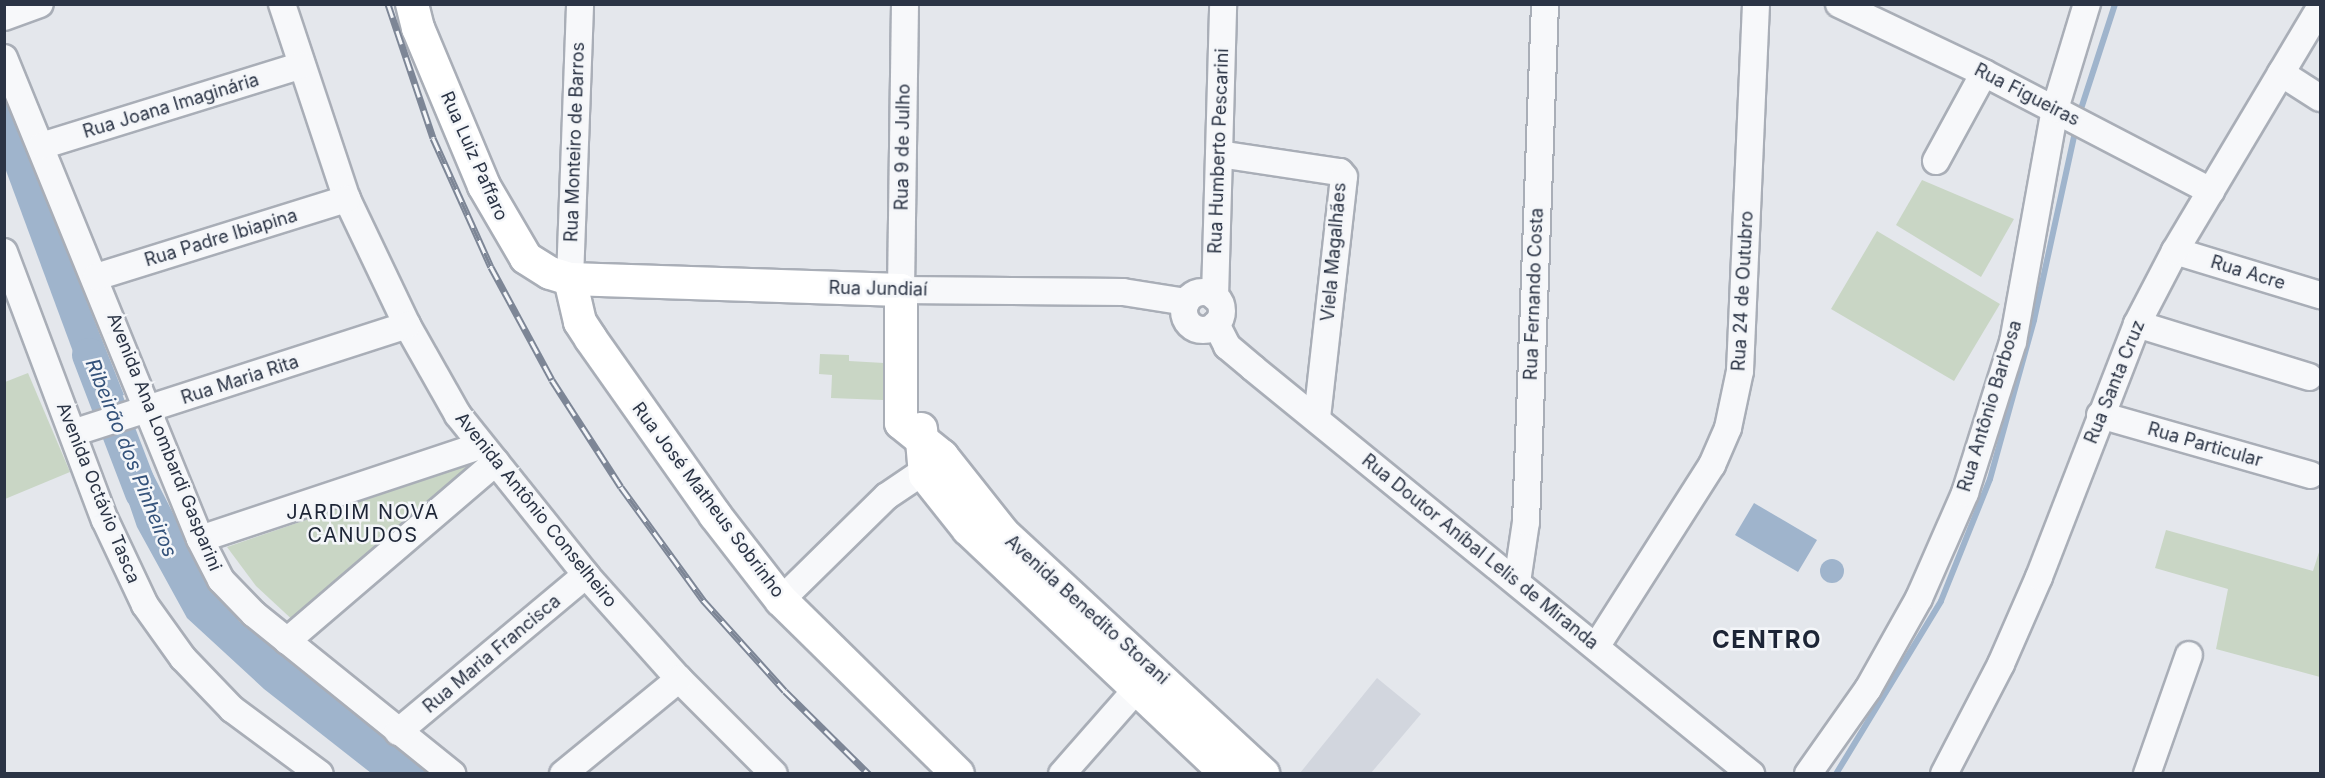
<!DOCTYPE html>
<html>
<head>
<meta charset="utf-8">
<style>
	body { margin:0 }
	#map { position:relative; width:2325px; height:778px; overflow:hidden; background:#e4e7ec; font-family:Inter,sans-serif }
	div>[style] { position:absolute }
	.built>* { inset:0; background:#d2d6de }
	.green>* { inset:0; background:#c9d6c5 }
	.water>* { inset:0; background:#9fb4cc }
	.round { border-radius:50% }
	.stream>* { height:6px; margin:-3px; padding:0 3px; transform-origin:3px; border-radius:3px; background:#9fb4cc }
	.river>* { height:34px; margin:-17px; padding:0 17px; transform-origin:17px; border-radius:17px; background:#9fb4cc }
	.roads { filter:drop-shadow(2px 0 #a9aeb7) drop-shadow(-2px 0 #a9aeb7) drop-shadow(0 2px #a9aeb7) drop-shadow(0 -2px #a9aeb7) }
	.minor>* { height:26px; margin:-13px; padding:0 13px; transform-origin:13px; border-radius:13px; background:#f7f8fa }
	.minor>.ring { margin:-13px; padding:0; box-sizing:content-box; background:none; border:26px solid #f7f8fa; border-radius:50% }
	.major>* { height:32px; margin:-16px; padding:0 16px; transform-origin:16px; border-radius:16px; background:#fff }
	.rail>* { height:7px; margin-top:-3.5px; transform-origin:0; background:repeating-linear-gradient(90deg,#f4f6f9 0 14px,#7d8696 0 28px); box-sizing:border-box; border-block:2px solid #7d8696 }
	span { translate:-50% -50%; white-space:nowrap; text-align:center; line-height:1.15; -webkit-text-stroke:5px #f4f6f9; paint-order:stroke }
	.street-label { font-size:18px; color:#2b3445 }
	.water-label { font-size:20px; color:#34527a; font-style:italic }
	.neighbourhood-label { font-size:20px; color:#1d2536; letter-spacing:1.5px }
	.district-label { font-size:24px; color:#1d2536; font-weight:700; letter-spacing:1.5px }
	.frame { position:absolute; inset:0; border:6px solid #2b3445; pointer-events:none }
</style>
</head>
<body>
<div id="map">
	<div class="built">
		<div style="clip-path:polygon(1377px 678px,1421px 714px,1371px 773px,1300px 773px)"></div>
	</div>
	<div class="green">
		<div style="clip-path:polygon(1922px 180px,2014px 219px,1981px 277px,1896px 225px)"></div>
		<div style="clip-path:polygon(1877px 231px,2000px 304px,1954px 381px,1831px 309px)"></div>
		<div style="clip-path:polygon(820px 354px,849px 355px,849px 361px,884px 363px,883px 400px,831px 398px,832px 375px,819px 374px)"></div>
		<div style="clip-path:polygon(28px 373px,70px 472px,5px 499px,5px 382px)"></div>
		<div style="clip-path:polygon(478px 461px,297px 624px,256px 586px,227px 547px)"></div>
		<div style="clip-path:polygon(2166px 530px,2313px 571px,2320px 549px,2320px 677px,2216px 649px,2228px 589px,2155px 568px)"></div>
	</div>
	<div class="water">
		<div style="clip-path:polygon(4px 92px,124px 395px,92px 403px,5px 168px)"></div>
		<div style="clip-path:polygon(138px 445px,210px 585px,240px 622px,431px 773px,371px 773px,264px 689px,187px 618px,137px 527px,112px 454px)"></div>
		<div style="clip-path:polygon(1754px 503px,1817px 540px,1798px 572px,1735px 535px)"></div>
		<div class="round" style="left:1820px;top:559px;width:24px;height:24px"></div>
	</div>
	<div class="stream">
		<div style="left:2079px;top:115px;width:117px;rotate:-72deg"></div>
		<div style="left:1836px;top:774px;width:202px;rotate:-58.7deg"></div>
		<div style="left:1941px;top:601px;width:131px;rotate:-68.1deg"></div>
		<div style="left:1990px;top:479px;width:165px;rotate:-74.5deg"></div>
		<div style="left:2034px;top:320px;width:197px;rotate:-77.7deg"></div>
	</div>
	<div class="river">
		<div style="left:89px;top:355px;width:148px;rotate:69deg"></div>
	</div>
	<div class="roads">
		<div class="minor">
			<div style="left:282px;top:4px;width:206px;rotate:71.6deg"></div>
			<div style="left:347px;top:199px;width:140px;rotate:64.5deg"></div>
			<div style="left:407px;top:325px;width:103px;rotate:60.5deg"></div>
			<div style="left:458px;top:415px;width:205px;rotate:51.3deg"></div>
			<div style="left:586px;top:575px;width:140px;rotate:48.2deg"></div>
			<div style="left:679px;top:679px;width:134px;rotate:45deg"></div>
			<div style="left:905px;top:4px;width:286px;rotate:90.8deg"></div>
			<div style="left:901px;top:290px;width:222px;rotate:0.5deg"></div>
			<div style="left:1123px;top:292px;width:64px;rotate:9deg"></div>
			<div style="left:1839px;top:4px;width:161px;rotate:25.4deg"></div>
			<div style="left:1984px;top:73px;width:256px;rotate:27.5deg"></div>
			<div style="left:4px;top:17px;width:38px;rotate:-20deg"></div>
			<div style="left:4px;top:58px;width:519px;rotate:67.83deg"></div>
			<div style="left:200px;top:539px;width:46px;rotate:62.9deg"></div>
			<div style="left:221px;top:580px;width:47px;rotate:45.9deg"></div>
			<div style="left:254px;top:614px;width:255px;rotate:38.9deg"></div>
			<div style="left:2281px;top:73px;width:46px;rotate:32.7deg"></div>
			<div style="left:41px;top:146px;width:273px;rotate:-17.2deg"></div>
			<div style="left:1219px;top:154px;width:122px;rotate:8.5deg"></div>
			<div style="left:1340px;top:172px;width:6px;rotate:51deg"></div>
			<div style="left:1344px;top:177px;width:243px;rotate:96.4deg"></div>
			<div style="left:1936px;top:161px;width:100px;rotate:-61.4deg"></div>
			<div style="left:2175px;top:251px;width:152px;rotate:16.9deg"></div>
			<div style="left:4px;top:252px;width:286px;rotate:69.4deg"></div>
			<div style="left:105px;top:520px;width:94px;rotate:64.8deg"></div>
			<div style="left:145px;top:605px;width:65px;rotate:54.4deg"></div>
			<div style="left:183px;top:658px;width:71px;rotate:46.1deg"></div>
			<div style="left:232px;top:709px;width:109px;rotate:36.5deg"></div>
			<div style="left:96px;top:277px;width:263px;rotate:-17.3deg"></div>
			<div style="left:570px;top:279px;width:275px;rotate:-87.9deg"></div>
			<div class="ring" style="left:1184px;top:292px;width:12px;height:12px"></div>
			<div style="left:1215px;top:297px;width:293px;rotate:-88.4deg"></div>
			<div style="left:1216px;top:324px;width:25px;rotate:63deg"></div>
			<div style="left:1227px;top:346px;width:34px;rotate:40deg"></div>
			<div style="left:1253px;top:368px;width:643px;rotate:39.19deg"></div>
			<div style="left:2137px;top:324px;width:180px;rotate:17.1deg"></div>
			<div style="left:2100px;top:415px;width:219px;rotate:15.9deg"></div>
			<div style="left:73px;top:433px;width:351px;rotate:-17.9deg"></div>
			<div style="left:200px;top:539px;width:295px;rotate:-18.4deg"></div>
			<div style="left:1517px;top:582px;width:61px;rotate:-81.5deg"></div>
			<div style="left:1526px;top:522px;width:518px;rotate:-87.9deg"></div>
			<div style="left:781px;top:600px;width:148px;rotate:-44.5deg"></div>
			<div style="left:887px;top:496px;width:36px;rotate:-34deg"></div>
			<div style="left:917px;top:476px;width:8px;rotate:-7deg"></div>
			<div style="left:287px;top:641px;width:275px;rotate:-40.6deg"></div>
			<div style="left:1596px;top:647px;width:216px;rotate:-57.5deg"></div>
			<div style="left:1712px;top:465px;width:40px;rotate:-66.6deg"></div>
			<div style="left:1728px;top:428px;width:58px;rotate:-78.1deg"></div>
			<div style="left:1740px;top:371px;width:367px;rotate:-87.5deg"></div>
			<div style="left:398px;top:732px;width:245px;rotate:-39.9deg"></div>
			<div style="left:563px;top:774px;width:150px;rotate:-39.3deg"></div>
			<div style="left:1062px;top:774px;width:132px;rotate:-48.7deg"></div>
			<div style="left:1808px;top:774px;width:104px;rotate:-54.8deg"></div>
			<div style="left:1868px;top:689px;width:104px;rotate:-60.7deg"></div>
			<div style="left:1919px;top:598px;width:115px;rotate:-66.3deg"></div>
			<div style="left:1965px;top:493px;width:158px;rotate:-72.4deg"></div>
			<div style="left:2013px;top:342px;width:237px;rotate:-79.8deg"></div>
			<div style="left:2055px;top:109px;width:110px;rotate:-73.1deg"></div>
			<div style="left:1944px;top:774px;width:124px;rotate:-62.6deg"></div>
			<div style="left:2001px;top:664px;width:95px;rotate:-66.4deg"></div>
			<div style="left:2039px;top:577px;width:271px;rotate:-68.8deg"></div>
			<div style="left:2137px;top:324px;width:82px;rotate:-62.5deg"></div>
			<div style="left:2175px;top:251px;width:283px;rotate:-59.2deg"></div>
			<div style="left:2147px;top:774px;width:126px;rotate:-70.6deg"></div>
		</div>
		<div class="major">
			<div style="left:412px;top:4px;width:25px;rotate:76deg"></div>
			<div style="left:418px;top:28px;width:171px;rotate:67.3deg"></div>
			<div style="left:484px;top:186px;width:83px;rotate:59.7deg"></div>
			<div style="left:526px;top:258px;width:28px;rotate:32deg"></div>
			<div style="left:550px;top:273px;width:21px;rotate:17deg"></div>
			<div style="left:570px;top:279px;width:331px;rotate:1.9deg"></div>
			<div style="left:901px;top:290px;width:133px;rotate:90deg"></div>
			<div style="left:901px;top:423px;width:53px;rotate:38.8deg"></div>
			<div style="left:942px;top:456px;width:98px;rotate:51.6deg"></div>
			<div style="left:1003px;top:533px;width:355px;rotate:42.8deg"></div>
			<div style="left:570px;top:279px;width:44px;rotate:76.9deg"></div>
			<div style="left:580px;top:322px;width:20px;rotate:57deg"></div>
			<div style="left:591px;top:339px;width:215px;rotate:54.8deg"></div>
			<div style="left:715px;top:515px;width:108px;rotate:52.2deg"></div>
			<div style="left:781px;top:600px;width:248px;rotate:44.5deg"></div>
			<div style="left:921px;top:429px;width:46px;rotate:85deg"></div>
			<div style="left:925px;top:475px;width:69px;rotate:51.5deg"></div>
			<div style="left:968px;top:529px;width:357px;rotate:43.4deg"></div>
		</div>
	</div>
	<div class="rail">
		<div style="left:388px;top:4px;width:141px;rotate:71.4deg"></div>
		<div style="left:433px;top:138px;width:141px;rotate:65.8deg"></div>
		<div style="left:491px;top:267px;width:128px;rotate:61.6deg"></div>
		<div style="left:552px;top:380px;width:127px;rotate:57.2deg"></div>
		<div style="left:621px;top:487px;width:140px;rotate:54deg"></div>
		<div style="left:703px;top:600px;width:122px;rotate:48deg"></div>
		<div style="left:785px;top:691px;width:118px;rotate:44.7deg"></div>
	</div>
	<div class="street-label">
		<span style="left:2027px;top:95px;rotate:27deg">Rua Figueiras</span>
		<span style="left:171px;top:106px;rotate:-17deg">Rua Joana Imaginária</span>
		<span style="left:575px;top:142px;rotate:-88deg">Rua Monteiro de Barros</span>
		<span style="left:903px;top:147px;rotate:-89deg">Rua 9 de Julho</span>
		<span style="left:1219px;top:151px;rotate:-88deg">Rua Humberto Pescarini</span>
		<span style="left:474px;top:156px;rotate:66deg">Rua Luiz Paffaro</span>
		<span style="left:221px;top:238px;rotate:-17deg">Rua Padre Ibiapina</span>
		<span style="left:1334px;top:252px;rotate:-85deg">Viela Magalhães</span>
		<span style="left:2248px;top:273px;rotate:17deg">Rua Acre</span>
		<span style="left:878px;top:289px;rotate:1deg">Rua Jundiaí</span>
		<span style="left:1743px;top:291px;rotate:-87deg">Rua 24 de Outubro</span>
		<span style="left:1534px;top:294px;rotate:-88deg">Rua Fernando Costa</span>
		<span style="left:240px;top:380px;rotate:-18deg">Rua Maria Rita</span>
		<span style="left:2115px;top:382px;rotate:-68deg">Rua Santa Cruz</span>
		<span style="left:1990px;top:406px;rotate:-73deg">Rua Antônio Barbosa</span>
		<span style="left:164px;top:442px;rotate:68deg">Avenida Ana Lombardi Gasparini</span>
		<span style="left:2205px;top:445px;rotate:16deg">Rua Particular</span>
		<span style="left:98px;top:493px;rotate:68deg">Avenida Octávio Tasca</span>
		<span style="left:708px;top:500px;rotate:53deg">Rua José Matheus Sobrinho</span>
		<span style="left:536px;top:510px;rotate:51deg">Avenida Antônio Conselheiro</span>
		<span style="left:1480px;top:552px;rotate:39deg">Rua Doutor Aníbal Lelis de Miranda</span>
		<span style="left:1087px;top:610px;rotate:42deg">Avenida Benedito Storani</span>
		<span style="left:492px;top:654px;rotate:-40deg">Rua Maria Francisca</span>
	</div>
	<div class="water-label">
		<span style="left:131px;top:458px;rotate:68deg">Ribeirão dos Pinheiros</span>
	</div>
	<div class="neighbourhood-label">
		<span style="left:363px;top:524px">JARDIM NOVA<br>CANUDOS</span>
	</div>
	<div class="district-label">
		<span style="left:1767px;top:640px">CENTRO</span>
	</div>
	<div class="frame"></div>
</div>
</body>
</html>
